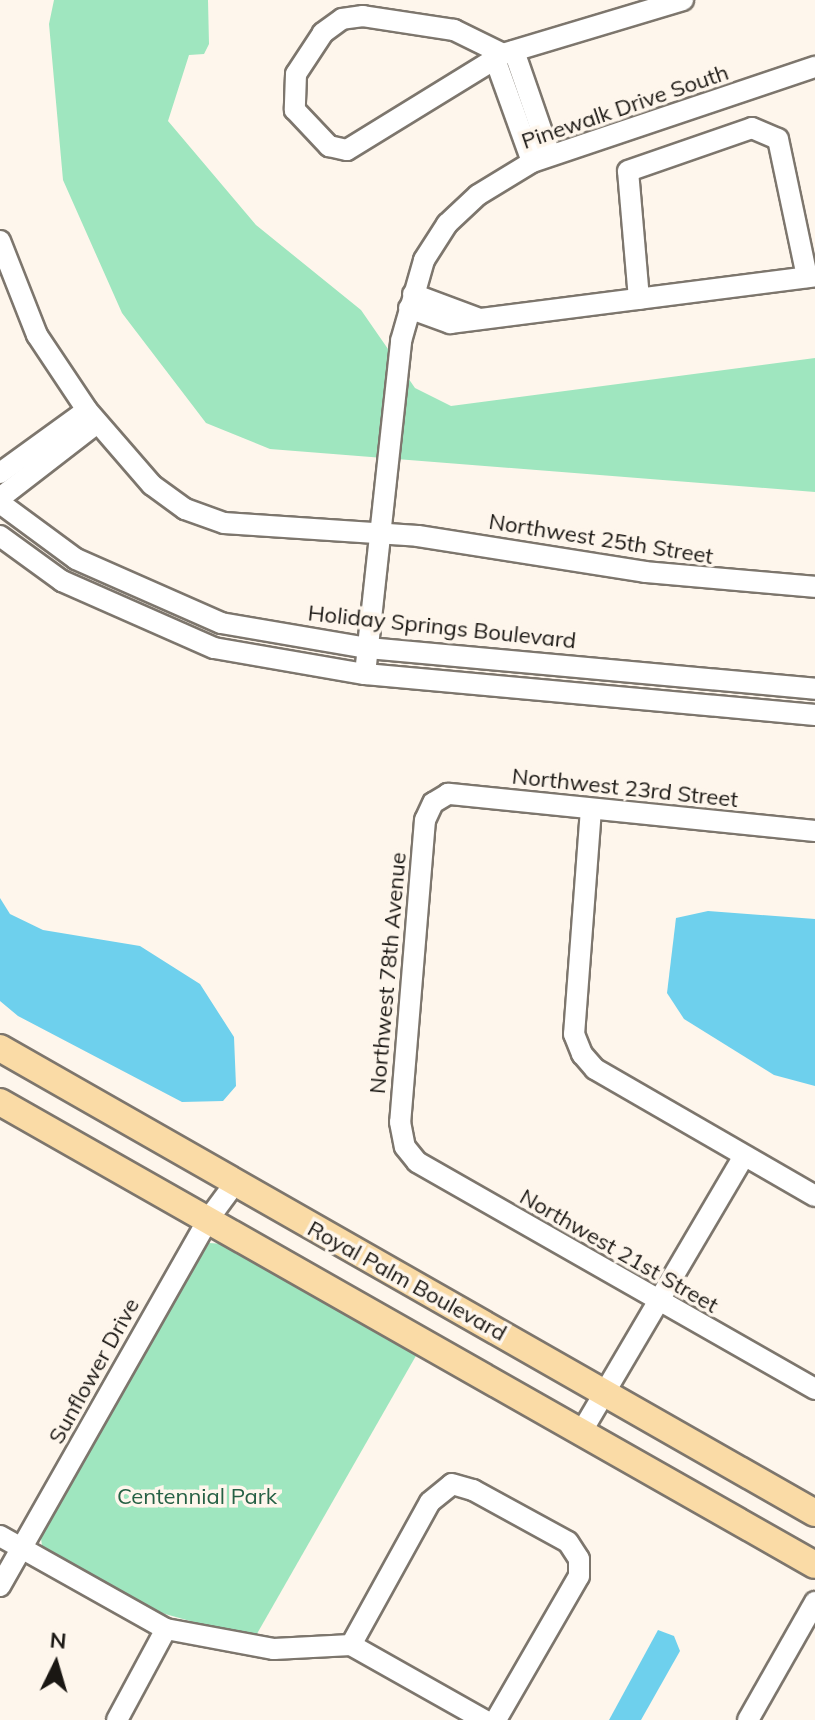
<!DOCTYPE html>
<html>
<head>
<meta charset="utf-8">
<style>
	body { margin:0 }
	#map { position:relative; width:815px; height:1720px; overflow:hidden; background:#fef6ec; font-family:Mulish,sans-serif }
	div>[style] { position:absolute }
	.green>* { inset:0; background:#9fe6bf }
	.water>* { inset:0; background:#6ed0ed }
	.roads { filter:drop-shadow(2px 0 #7d766d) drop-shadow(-2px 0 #7d766d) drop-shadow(0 2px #7d766d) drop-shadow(0 -2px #7d766d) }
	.minor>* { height:20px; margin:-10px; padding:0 10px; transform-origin:10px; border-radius:10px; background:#fff }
	.major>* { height:26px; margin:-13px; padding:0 13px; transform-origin:13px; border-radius:13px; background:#fadba6 }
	span { translate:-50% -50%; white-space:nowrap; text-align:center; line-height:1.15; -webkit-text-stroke:7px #fef6ec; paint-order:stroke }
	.street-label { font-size:22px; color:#1a1713 }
	.park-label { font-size:22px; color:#256044 }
	.north { position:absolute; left:16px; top:1624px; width:80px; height:80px; -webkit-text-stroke:6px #fef6ec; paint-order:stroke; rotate:5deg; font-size:22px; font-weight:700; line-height:32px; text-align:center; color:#1a1713 }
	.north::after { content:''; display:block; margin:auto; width:28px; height:36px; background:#1a1713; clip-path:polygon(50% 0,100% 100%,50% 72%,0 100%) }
</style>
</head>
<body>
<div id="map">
	<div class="green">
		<div style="clip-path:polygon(54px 0,208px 0,209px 44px,204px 54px,189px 55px,168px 121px,256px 225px,361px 310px,415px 388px,451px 406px,815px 358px,815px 492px,270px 449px,206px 423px,122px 313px,63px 180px,49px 24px)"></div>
		<div style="clip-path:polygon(209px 1243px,225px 1244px,417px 1354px,254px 1639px,151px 1610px,42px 1546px,40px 1530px)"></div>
	</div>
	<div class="water">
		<div style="clip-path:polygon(0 898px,10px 914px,43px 930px,140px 946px,200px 984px,234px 1037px,236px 1086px,223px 1101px,182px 1102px,18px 1016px,0 1001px)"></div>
		<div style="clip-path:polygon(708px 911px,815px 919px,815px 1086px,774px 1075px,684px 1019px,667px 993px,676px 918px)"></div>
		<div style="clip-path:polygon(658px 1630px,674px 1636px,680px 1651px,641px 1720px,609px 1720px)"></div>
	</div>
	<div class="roads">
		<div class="minor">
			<div style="left:514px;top:51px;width:110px;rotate:70.9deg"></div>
			<div style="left:503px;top:54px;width:55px;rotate:-153.9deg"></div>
			<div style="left:454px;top:30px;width:92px;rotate:-171.3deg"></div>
			<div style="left:363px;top:16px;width:21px;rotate:172deg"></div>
			<div style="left:342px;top:19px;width:24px;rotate:144deg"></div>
			<div style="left:323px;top:33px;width:49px;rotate:123.4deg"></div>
			<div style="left:296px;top:74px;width:36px;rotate:92deg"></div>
			<div style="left:295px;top:110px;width:50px;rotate:46.6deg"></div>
			<div style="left:329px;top:146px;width:18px;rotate:13deg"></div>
			<div style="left:347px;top:150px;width:183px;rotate:-31.6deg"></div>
			<div style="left:503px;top:54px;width:188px;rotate:-16.7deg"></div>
			<div style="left:495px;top:59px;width:109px;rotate:70.2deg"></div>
			<div style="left:0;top:241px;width:101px;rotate:68.5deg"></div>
			<div style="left:37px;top:335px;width:90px;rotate:56.3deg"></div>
			<div style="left:87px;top:410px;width:99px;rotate:49.1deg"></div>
			<div style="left:152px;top:485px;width:41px;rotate:36deg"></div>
			<div style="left:185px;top:509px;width:41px;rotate:19.7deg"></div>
			<div style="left:224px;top:523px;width:194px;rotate:3.8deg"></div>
			<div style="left:418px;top:536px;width:230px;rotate:9deg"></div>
			<div style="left:645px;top:572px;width:171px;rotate:5deg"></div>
			<div style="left:413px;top:294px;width:68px;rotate:20.6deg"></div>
			<div style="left:639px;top:299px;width:128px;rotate:-94.9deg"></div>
			<div style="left:628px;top:171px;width:131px;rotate:-19.1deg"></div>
			<div style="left:752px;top:128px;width:28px;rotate:23deg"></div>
			<div style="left:778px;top:139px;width:141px;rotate:78.1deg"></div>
			<div style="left:409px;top:308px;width:44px;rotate:20.1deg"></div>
			<div style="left:450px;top:323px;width:368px;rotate:-7.3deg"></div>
			<div style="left:0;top:473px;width:107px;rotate:-35.9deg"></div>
			<div style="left:0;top:498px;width:123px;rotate:-37.7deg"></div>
			<div style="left:0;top:503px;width:94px;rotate:36.4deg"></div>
			<div style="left:76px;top:559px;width:158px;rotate:23.8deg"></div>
			<div style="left:221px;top:623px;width:149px;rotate:9.7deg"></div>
			<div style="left:368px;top:648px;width:449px;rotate:5.2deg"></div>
			<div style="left:0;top:536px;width:77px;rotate:36deg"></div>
			<div style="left:62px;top:581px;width:166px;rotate:23.8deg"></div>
			<div style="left:214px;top:648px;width:153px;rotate:9.8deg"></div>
			<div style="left:365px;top:674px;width:452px;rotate:5.2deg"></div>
			<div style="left:365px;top:674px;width:335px;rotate:-83.8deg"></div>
			<div style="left:401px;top:341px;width:84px;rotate:-74.1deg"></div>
			<div style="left:424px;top:260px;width:43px;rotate:-57.4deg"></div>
			<div style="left:447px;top:224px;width:42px;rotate:-43.1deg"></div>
			<div style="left:478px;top:195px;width:63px;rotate:-31.4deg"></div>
			<div style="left:532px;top:162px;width:299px;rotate:-18.6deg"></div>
			<div style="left:591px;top:809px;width:226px;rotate:94.3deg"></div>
			<div style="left:574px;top:1034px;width:22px;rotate:68deg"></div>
			<div style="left:582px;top:1054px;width:20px;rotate:49deg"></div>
			<div style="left:595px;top:1069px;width:254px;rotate:30deg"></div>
			<div style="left:815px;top:831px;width:369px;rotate:-174.2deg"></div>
			<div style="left:448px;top:794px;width:17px;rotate:149deg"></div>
			<div style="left:433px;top:803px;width:19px;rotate:115deg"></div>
			<div style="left:425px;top:820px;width:303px;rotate:94.7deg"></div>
			<div style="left:400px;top:1122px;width:25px;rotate:79deg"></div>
			<div style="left:405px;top:1147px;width:19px;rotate:51deg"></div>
			<div style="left:417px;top:1162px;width:458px;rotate:29.7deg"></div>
			<div style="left:582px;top:1431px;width:317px;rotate:-59.5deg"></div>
			<div style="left:0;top:1536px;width:190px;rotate:29.3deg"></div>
			<div style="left:166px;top:1629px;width:110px;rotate:10.5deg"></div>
			<div style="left:274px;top:1649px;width:77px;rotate:-3deg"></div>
			<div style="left:351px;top:1645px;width:153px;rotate:29.4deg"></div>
			<div style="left:0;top:1586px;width:420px;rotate:-60.4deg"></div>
			<div style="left:207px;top:1221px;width:47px;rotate:-53.6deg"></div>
			<div style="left:351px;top:1645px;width:163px;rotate:-61.1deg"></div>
			<div style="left:430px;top:1502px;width:28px;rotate:-39deg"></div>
			<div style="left:452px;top:1484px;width:22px;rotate:16deg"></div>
			<div style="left:473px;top:1490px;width:108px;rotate:28.7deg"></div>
			<div style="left:568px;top:1542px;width:20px;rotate:57deg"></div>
			<div style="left:579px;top:1559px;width:17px;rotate:90deg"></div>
			<div style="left:579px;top:1576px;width:166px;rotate:120deg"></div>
			<div style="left:117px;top:1720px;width:103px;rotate:-61.7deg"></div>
			<div style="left:748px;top:1720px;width:136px;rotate:-60.4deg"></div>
		</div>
		<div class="major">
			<div style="left:0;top:1048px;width:938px;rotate:29.71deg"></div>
			<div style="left:0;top:1102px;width:937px;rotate:29.6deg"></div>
		</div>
	</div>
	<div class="street-label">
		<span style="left:625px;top:107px;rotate:-19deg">Pinewalk Drive South</span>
		<span style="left:601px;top:539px;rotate:9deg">Northwest 25th Street</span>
		<span style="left:442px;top:627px;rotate:6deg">Holiday Springs Boulevard</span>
		<span style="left:625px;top:788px;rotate:6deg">Northwest 23rd Street</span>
		<span style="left:388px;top:973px;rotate:-85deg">Northwest 78th Avenue</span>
		<span style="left:619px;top:1251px;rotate:30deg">Northwest 21st Street</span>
		<span style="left:407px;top:1281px;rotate:29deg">Royal Palm Boulevard</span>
		<span style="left:94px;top:1371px;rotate:-61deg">Sunflower Drive</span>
	</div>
	<div class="park-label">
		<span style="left:197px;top:1497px">Centennial Park</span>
	</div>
	<div class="north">N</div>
</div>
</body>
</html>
